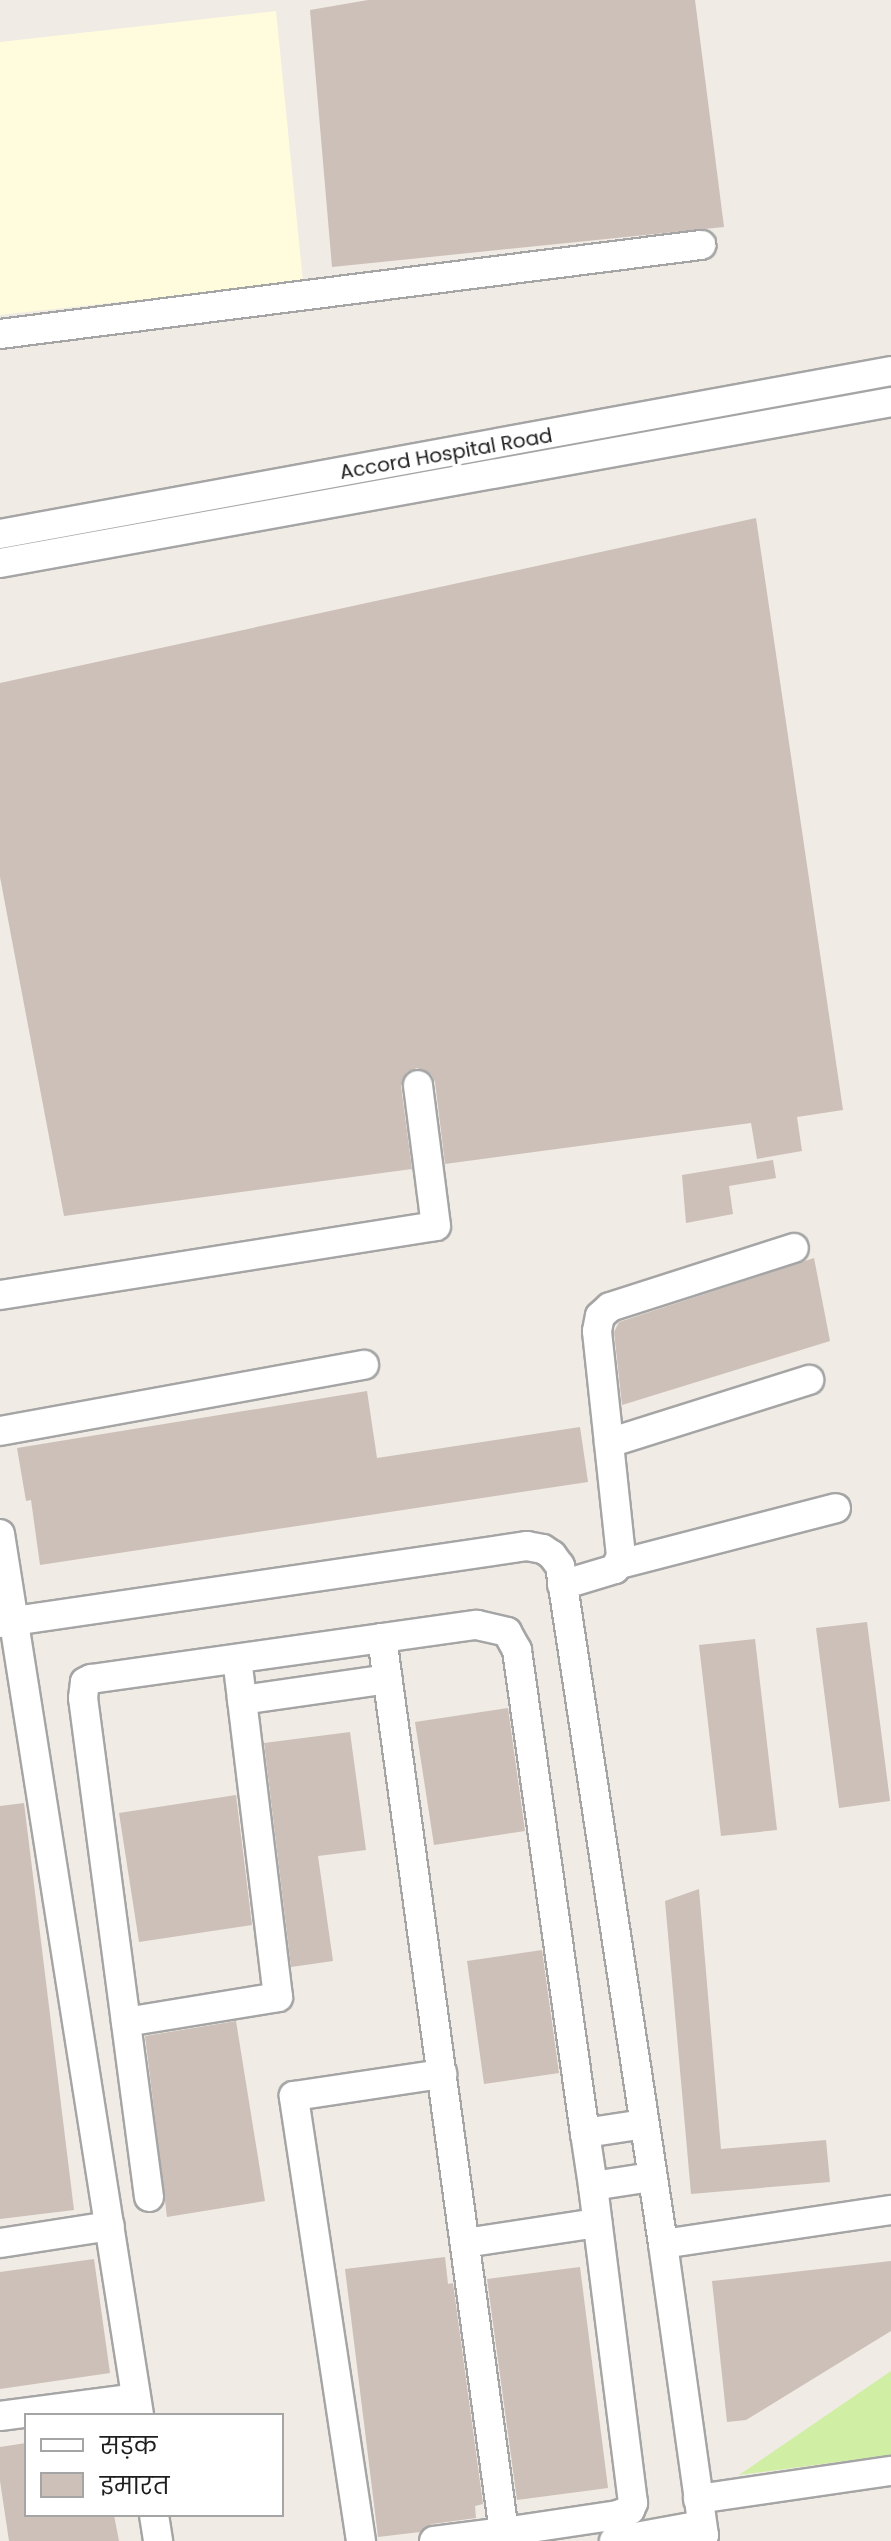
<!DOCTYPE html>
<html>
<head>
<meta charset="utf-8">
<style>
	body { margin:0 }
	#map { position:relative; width:891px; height:2541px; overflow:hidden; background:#f0ebe4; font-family:Poppins,"Noto Sans Devanagari",sans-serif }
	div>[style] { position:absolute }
	.education>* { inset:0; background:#fffcde }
	.grass>* { inset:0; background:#d0efa5 }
	.building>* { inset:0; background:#cdc0b9 }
	.roads { filter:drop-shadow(2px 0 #a5a5a5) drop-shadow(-2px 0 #a5a5a5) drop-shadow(0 2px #a5a5a5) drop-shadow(0 -2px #a5a5a5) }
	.minor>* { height:28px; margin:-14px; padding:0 14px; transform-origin:14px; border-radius:14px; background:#fff }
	span { translate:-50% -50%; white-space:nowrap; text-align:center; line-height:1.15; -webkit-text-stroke:7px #fff; paint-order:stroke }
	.street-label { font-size:20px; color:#1e1e1e }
	.legend { position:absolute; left:24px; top:2413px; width:260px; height:104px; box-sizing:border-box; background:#fff; border:2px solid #a5a5a5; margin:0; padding:10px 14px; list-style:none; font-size:24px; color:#1e1e1e }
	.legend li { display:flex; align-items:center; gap:16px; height:40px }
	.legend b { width:40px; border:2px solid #a5a5a5 }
</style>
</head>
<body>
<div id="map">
	<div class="education">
		<div style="clip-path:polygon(276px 11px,303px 282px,0 315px,0 42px)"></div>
	</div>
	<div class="grass">
		<div style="clip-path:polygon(891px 2371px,891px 2455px,739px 2475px)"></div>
	</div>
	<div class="building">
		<div style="clip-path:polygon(368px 0,695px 0,724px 227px,332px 267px,310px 10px)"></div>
		<div style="clip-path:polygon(756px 518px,843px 1110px,797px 1117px,802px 1151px,757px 1159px,751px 1123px,445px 1164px,435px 1082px,431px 1074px,417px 1068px,407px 1072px,401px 1086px,412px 1169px,64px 1216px,0 877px,0 683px)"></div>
		<div style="clip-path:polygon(773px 1160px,776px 1178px,729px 1186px,733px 1214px,686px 1223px,682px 1175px)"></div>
		<div style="clip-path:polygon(814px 1258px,830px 1341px,622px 1405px,614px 1332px,619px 1322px)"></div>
		<div style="clip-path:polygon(367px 1391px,377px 1458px,580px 1427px,588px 1482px,40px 1565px,31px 1500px,26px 1501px,17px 1448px)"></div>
		<div style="clip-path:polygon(867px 1622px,890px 1801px,839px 1808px,816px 1628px)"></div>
		<div style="clip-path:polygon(755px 1639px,777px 1830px,721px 1836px,699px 1645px)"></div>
		<div style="clip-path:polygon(508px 1708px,525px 1831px,434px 1845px,415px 1722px)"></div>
		<div style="clip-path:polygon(350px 1732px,366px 1850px,318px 1856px,333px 1961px,291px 1967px,264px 1743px)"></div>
		<div style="clip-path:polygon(236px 1795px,252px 1925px,139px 1942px,119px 1813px)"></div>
		<div style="clip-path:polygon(24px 1803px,74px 2210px,0 2219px,0 1806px)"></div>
		<div style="clip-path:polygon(699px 1889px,721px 2149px,826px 2140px,830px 2182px,691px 2194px,665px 1901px)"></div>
		<div style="clip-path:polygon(542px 1950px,559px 2073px,484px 2084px,467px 1961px)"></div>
		<div style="clip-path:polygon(236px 2021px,265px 2201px,167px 2217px,145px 2036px)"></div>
		<div style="clip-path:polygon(445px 2257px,448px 2284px,453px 2283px,483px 2504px,475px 2506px,476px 2518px,432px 2524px,420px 2532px,378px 2537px,345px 2269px)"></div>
		<div style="clip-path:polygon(94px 2259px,110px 2373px,0 2389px,0 2272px)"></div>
		<div style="clip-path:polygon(891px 2261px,891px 2331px,746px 2420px,727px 2422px,712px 2281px)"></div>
		<div style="clip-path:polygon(580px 2267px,608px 2488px,517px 2500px,487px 2279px)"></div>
		<div style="clip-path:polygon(26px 2443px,26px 2515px,114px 2515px,119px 2541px,9px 2541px,0 2481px,0 2447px)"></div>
	</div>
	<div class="roads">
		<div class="minor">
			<div style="left:0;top:334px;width:707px;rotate:-7.24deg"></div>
			<div style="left:0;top:534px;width:906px;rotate:-10.37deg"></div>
			<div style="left:0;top:563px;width:905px;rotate:-10.24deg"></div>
			<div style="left:0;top:1295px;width:441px;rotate:-9deg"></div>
			<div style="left:436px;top:1226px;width:142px;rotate:-97.3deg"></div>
			<div style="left:0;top:1431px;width:370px;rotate:-10.3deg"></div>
			<div style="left:609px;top:1443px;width:210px;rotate:-17.5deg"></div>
			<div style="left:0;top:1534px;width:892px;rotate:81.03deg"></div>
			<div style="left:620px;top:1564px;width:223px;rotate:-14.5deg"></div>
			<div style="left:562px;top:1585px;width:55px;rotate:-16.8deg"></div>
			<div style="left:615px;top:1569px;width:14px;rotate:-65deg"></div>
			<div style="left:621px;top:1556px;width:226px;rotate:-96.1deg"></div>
			<div style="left:597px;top:1331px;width:15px;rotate:-79deg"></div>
			<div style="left:600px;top:1316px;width:13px;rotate:-42deg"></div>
			<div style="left:610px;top:1307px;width:193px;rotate:-17.8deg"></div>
			<div style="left:0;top:1623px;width:533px;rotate:-8.31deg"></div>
			<div style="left:527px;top:1546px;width:16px;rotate:11deg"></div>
			<div style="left:543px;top:1549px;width:11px;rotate:34deg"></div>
			<div style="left:552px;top:1555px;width:14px;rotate:54deg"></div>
			<div style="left:560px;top:1566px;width:686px;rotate:81.36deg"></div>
			<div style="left:663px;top:2244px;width:294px;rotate:82deg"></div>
			<div style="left:704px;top:2535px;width:7px;rotate:117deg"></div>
			<div style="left:382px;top:1638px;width:902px;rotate:82.23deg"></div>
			<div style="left:504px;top:2532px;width:115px;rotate:-8.5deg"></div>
			<div style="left:618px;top:2515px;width:13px;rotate:-23deg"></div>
			<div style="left:630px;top:2510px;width:8px;rotate:-67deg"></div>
			<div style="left:633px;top:2503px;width:320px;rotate:-97.2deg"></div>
			<div style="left:593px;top:2186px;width:59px;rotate:-8.8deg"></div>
			<div style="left:242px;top:1700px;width:147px;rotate:-8.2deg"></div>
			<div style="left:126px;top:2022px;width:154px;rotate:-9.3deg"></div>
			<div style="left:278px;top:1997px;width:340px;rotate:-96.9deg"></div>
			<div style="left:585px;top:2133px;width:54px;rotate:81.4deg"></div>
			<div style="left:149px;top:2197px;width:503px;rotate:-97.53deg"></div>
			<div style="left:83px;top:1698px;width:16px;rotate:-83deg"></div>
			<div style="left:85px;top:1682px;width:7px;rotate:-27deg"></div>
			<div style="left:91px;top:1679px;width:390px;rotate:-8deg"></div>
			<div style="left:477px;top:1625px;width:31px;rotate:13deg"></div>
			<div style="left:507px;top:1632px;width:21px;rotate:61deg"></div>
			<div style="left:517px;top:1650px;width:488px;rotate:82deg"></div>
			<div style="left:585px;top:2133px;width:60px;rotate:-8.7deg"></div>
			<div style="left:0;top:2243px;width:111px;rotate:-8.8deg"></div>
			<div style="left:465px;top:2243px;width:134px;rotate:-8.6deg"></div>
			<div style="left:663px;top:2244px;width:231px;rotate:-8.5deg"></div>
			<div style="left:0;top:2416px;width:137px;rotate:-7.5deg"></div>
			<div style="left:698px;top:2499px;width:195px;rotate:-8.3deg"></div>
			<div style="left:154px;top:2515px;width:26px;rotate:81deg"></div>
			<div style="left:361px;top:2541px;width:450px;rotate:-98.6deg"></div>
			<div style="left:294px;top:2096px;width:150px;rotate:-8.5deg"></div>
			<div style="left:434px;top:2541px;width:71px;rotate:-7.3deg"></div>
			<div style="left:614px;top:2541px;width:89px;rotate:-10.3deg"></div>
		</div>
	</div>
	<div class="street-label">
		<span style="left:446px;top:454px;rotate:-10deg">Accord Hospital Road</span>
	</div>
	<ul class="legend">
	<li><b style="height:10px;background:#fff"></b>सड़क</li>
	<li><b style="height:22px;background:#cdc0b9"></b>इमारत</li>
	</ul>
</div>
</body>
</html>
